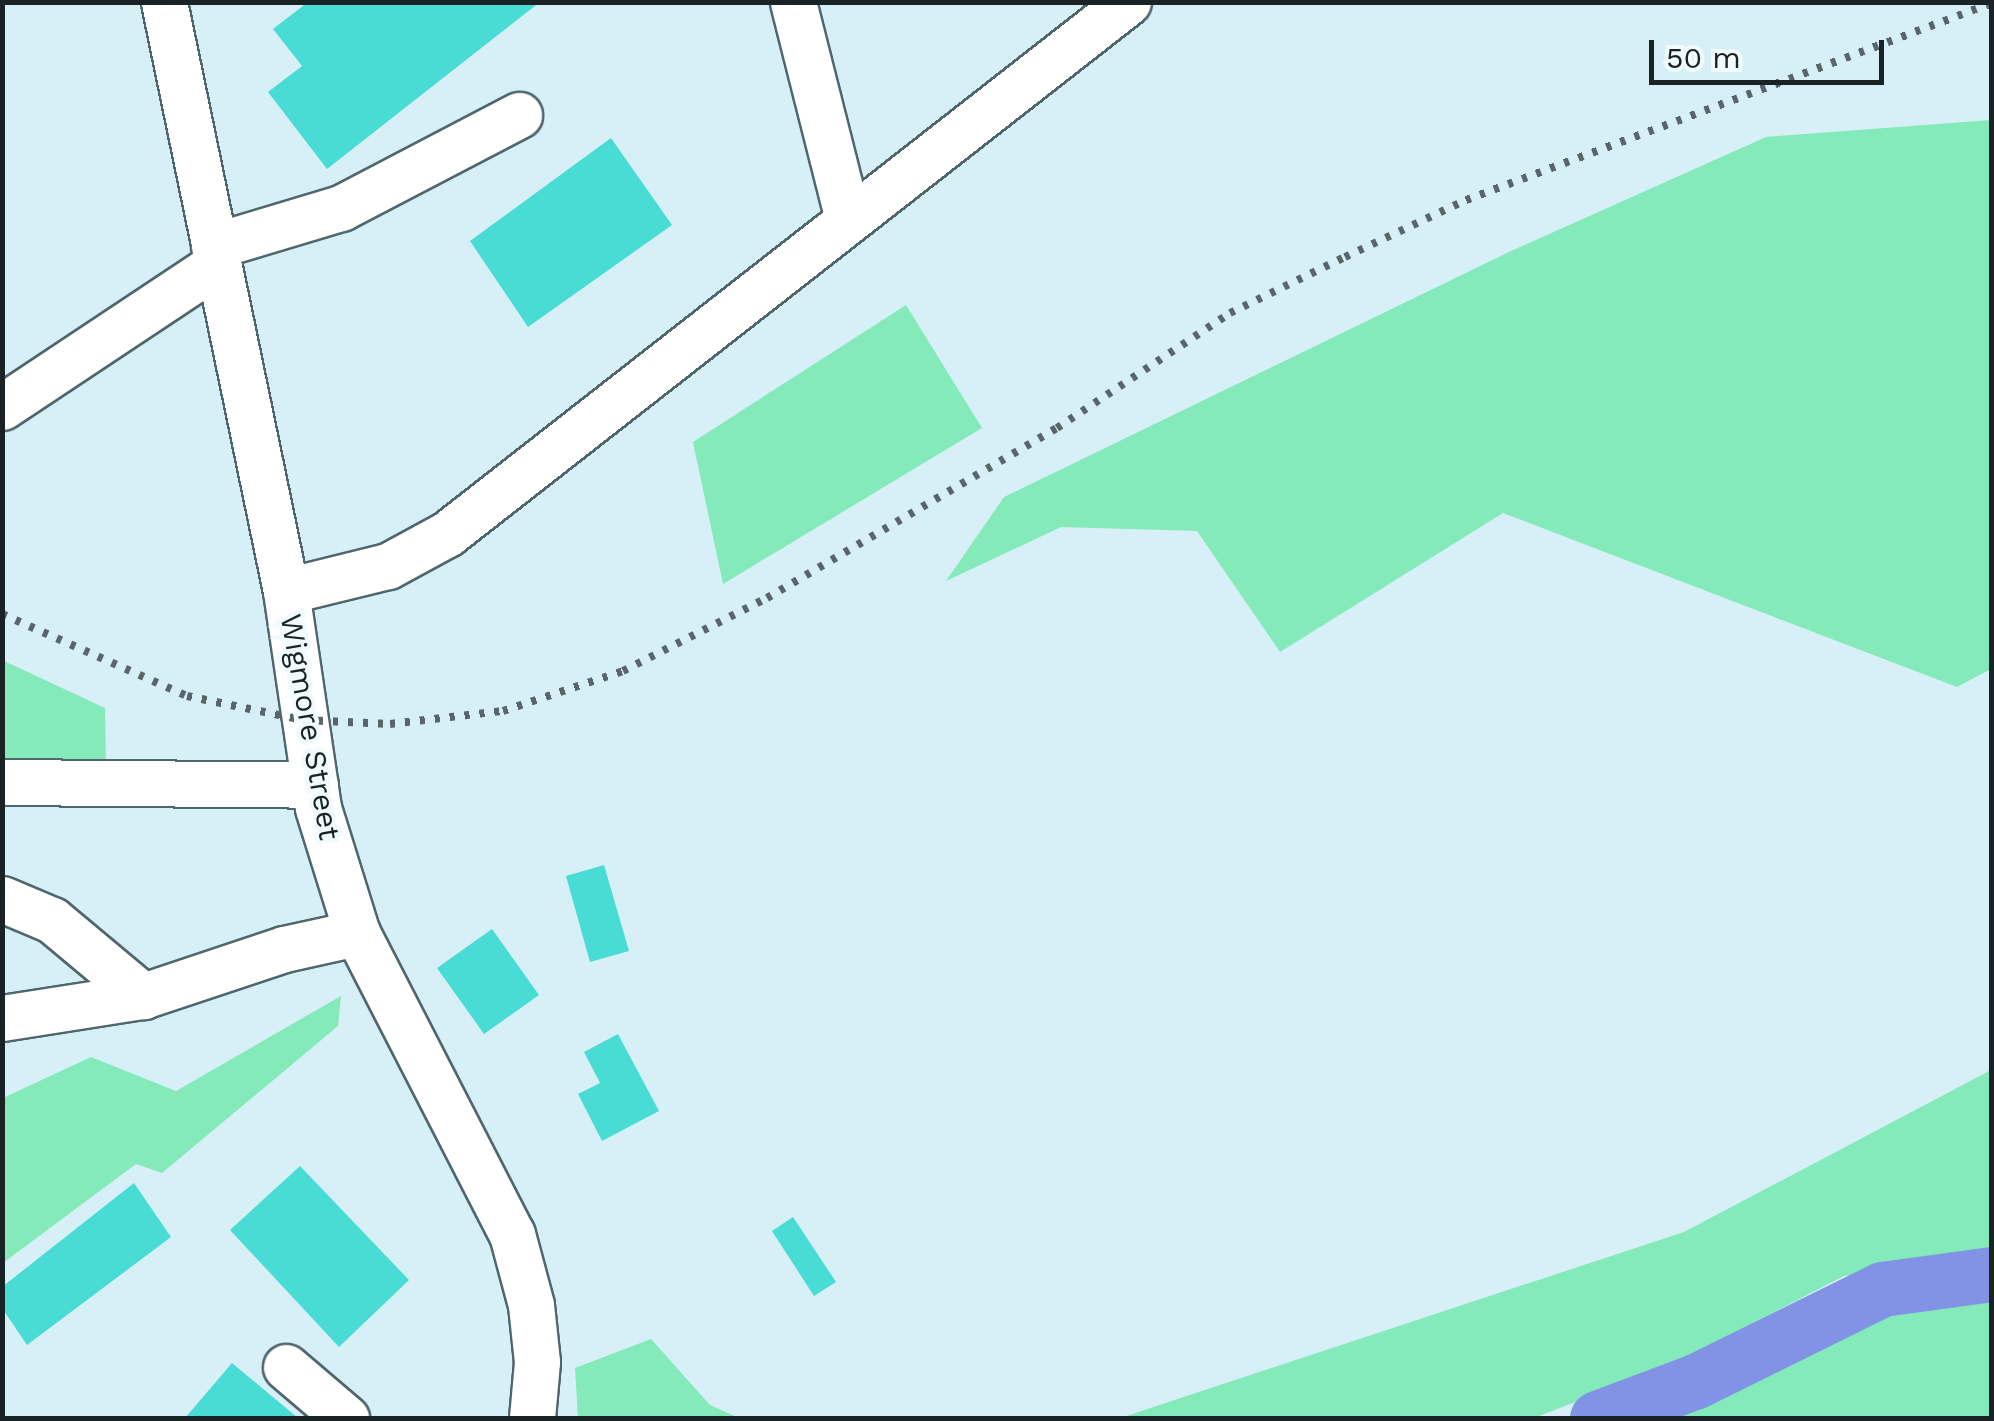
<!DOCTYPE html>
<html>
<head>
<meta charset="utf-8">
<style>
	body { margin:0 }
	#map { position:relative; width:1994px; height:1421px; overflow:hidden; background:#d7f0f8; font-family:"Work Sans",sans-serif }
	div>[style] { position:absolute }
	.green>* { inset:0; background:#84eab9 }
	.river>* { height:55px; margin:-27.5px; padding:0 27.5px; transform-origin:27.5px; border-radius:27.5px; background:#8293e5 }
	.building>* { inset:0; background:#48dcd4 }
	.roads { filter:drop-shadow(2px 0 #50666d) drop-shadow(-2px 0 #50666d) drop-shadow(0 2px #50666d) drop-shadow(0 -2px #50666d) }
	.minor>* { height:45px; margin:-22.5px; padding:0 22.5px; transform-origin:22.5px; border-radius:22.5px; background:#fff }
	.rail>* { height:8px; margin-top:-4px; transform-origin:0; background:repeating-linear-gradient(90deg,#58666b 0 5px,transparent 0 15px) }
	span { translate:-50% -50%; white-space:nowrap; text-align:center; line-height:1.15; -webkit-text-stroke:9px #f1fbfe; paint-order:stroke }
	.street-label { font-size:30px; color:#192225 }
	.frame { position:absolute; inset:0; border:5px solid #192225; pointer-events:none }
	.scale { position:absolute; left:1649px; top:40px; width:235px; height:45px; box-sizing:border-box; border:5px solid #192225; border-top:0; padding-left:12px; font-size:30px; line-height:35px; white-space:nowrap; color:#192225; -webkit-text-stroke:8px #f1fbfe; paint-order:stroke }
</style>
</head>
<body>
<div id="map">
	<div class="green">
		<div style="clip-path:polygon(1991px 120px,1991px 669px,1957px 687px,1503px 513px,1280px 652px,1197px 531px,1061px 527px,946px 581px,1004px 497px,1511px 251px,1766px 137px)"></div>
		<div style="clip-path:polygon(906px 305px,982px 428px,723px 584px,693px 442px)"></div>
		<div style="clip-path:polygon(2px 660px,105px 708px,106px 763px,3px 758px)"></div>
		<div style="clip-path:polygon(341px 996px,338px 1026px,162px 1173px,136px 1164px,3px 1263px,3px 1098px,91px 1057px,176px 1091px)"></div>
		<div style="clip-path:polygon(1991px 1070px,1991px 1259px,1844px 1276px,1669px 1366px,1534px 1418px,1120px 1418px,1684px 1232px)"></div>
		<div style="clip-path:polygon(1991px 1300px,1991px 1418px,1649px 1418px,1863px 1318px)"></div>
		<div style="clip-path:polygon(651px 1339px,710px 1405px,739px 1418px,578px 1418px,575px 1368px)"></div>
	</div>
	<div class="river">
		<div style="left:1597px;top:1418px;width:106px;rotate:-20.5deg"></div>
		<div style="left:1696px;top:1381px;width:208px;rotate:-26.3deg"></div>
		<div style="left:1882px;top:1289px;width:111px;rotate:-7.8deg"></div>
	</div>
	<div class="building">
		<div style="clip-path:polygon(308px 2px,540px 2px,327px 169px,268px 92px,302px 66px,273px 29px)"></div>
		<div style="clip-path:polygon(611px 138px,672px 225px,528px 327px,470px 241px)"></div>
		<div style="clip-path:polygon(604px 865px,629px 951px,590px 962px,566px 876px)"></div>
		<div style="clip-path:polygon(492px 929px,539px 995px,484px 1034px,437px 968px)"></div>
		<div style="clip-path:polygon(618px 1034px,659px 1111px,602px 1141px,578px 1094px,600px 1083px,584px 1052px)"></div>
		<div style="clip-path:polygon(300px 1166px,409px 1280px,339px 1347px,230px 1230px)"></div>
		<div style="clip-path:polygon(134px 1183px,171px 1237px,27px 1345px,2px 1308px,2px 1287px)"></div>
		<div style="clip-path:polygon(793px 1217px,836px 1282px,814px 1296px,772px 1231px)"></div>
		<div style="clip-path:polygon(232px 1363px,298px 1418px,185px 1418px)"></div>
	</div>
	<div class="roads">
		<div class="minor">
			<div style="left:164px;top:2px;width:602px;rotate:78.3deg"></div>
			<div style="left:286px;top:591px;width:219px;rotate:81.6deg"></div>
			<div style="left:318px;top:808px;width:131px;rotate:72.7deg"></div>
			<div style="left:357px;top:933px;width:339px;rotate:62.8deg"></div>
			<div style="left:512px;top:1234px;width:73px;rotate:75deg"></div>
			<div style="left:531px;top:1305px;width:57px;rotate:84deg"></div>
			<div style="left:537px;top:1362px;width:56px;rotate:95.1deg"></div>
			<div style="left:793px;top:2px;width:224px;rotate:75.8deg"></div>
			<div style="left:214px;top:246px;width:133px;rotate:-16.7deg"></div>
			<div style="left:341px;top:208px;width:201px;rotate:-27.6deg"></div>
			<div style="left:2px;top:407px;width:258px;rotate:-33.6deg"></div>
			<div style="left:286px;top:591px;width:105px;rotate:-13.8deg"></div>
			<div style="left:388px;top:566px;width:67px;rotate:-28.5deg"></div>
			<div style="left:447px;top:534px;width:864px;rotate:-38deg"></div>
			<div style="left:2px;top:782px;width:313px;rotate:0.5deg"></div>
			<div style="left:2px;top:899px;width:54px;rotate:22.8deg"></div>
			<div style="left:52px;top:920px;width:119px;rotate:39.9deg"></div>
			<div style="left:143px;top:996px;width:149px;rotate:-18.4deg"></div>
			<div style="left:284px;top:949px;width:75px;rotate:-12.4deg"></div>
			<div style="left:2px;top:1018px;width:143px;rotate:-8.9deg"></div>
			<div style="left:286px;top:1367px;width:79px;rotate:40.4deg"></div>
		</div>
	</div>
	<div class="rail">
		<div style="left:2px;top:614px;width:202px;rotate:23.9deg"></div>
		<div style="left:187px;top:696px;width:118px;rotate:11.7deg"></div>
		<div style="left:303px;top:720px;width:87px;rotate:2.6deg"></div>
		<div style="left:390px;top:724px;width:114px;rotate:-6.6deg"></div>
		<div style="left:503px;top:711px;width:126px;rotate:-18.4deg"></div>
		<div style="left:623px;top:671px;width:161px;rotate:-26.9deg"></div>
		<div style="left:767px;top:598px;width:336px;rotate:-30.4deg"></div>
		<div style="left:1057px;top:428px;width:208px;rotate:-33.6deg"></div>
		<div style="left:1230px;top:313px;width:128px;rotate:-26deg"></div>
		<div style="left:1345px;top:257px;width:134px;rotate:-25.2deg"></div>
		<div style="left:1466px;top:200px;width:562px;rotate:-20.53deg"></div>
	</div>
	<div class="street-label">
		<span style="left:310px;top:727px;rotate:80deg">Wigmore Street</span>
	</div>
	<div class="frame"></div>
	<div class="scale">50 m</div>
</div>
</body>
</html>
